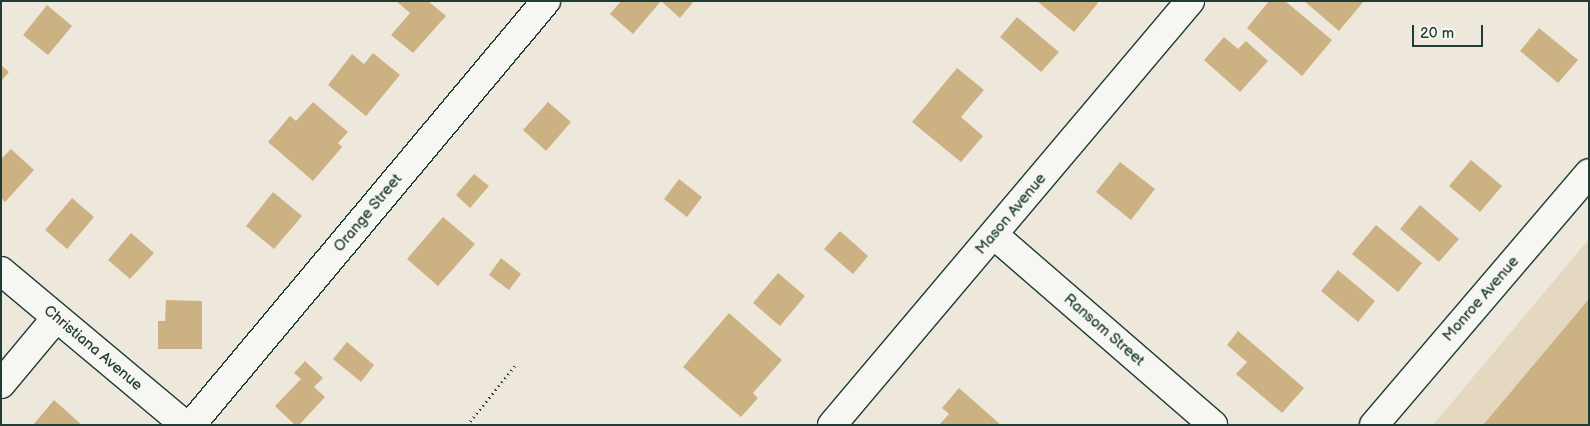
<!DOCTYPE html>
<html>
<head>
<meta charset="utf-8">
<style>
	body { margin:0 }
	#map { position:relative; width:1590px; height:426px; overflow:hidden; background:#eee8dc; font-family:"Balsamiq Sans",sans-serif }
	div>[style] { position:absolute }
	.built>* { inset:0; background:#e4d8c1 }
	.building>* { inset:0; background:#ccb282 }
	.path>* { height:3px; margin-top:-1.5px; transform-origin:0; background:repeating-linear-gradient(90deg,#1f3d34 0 1px,transparent 0 5px) }
	.roads { filter:drop-shadow(1px 0 #1f3d34) drop-shadow(-1px 0 #1f3d34) drop-shadow(0 1px #1f3d34) drop-shadow(0 -1px #1f3d34) }
	.minor>* { height:28px; margin:-14px; padding:0 14px; transform-origin:14px; border-radius:14px; background:#f6f6f2 }
	span { translate:-50% -50%; white-space:nowrap; text-align:center; line-height:1.15; -webkit-text-stroke:4px #f6f6f2; paint-order:stroke }
	.street-label { font-size:15px; color:#1f3d34 }
	.frame { position:absolute; inset:0; border:2px solid #1f3d34; pointer-events:none }
	.scale { position:absolute; left:1412px; top:25px; width:71px; height:22px; box-sizing:border-box; border:2px solid #1f3d34; border-top:0; padding-left:6px; font-size:15px; line-height:18px; white-space:nowrap; color:#1f3d34; -webkit-text-stroke:4px #f6f6f2; paint-order:stroke }
</style>
</head>
<body>
<div id="map">
	<div class="built">
		<div style="clip-path:polygon(1589px 239px,1589px 425px,1433px 425px)"></div>
	</div>
	<div class="building">
		<div style="clip-path:polygon(396px 1px,428px 1px,446px 16px,413px 53px,391px 35px,410px 13px)"></div>
		<div style="clip-path:polygon(621px 1px,661px 1px,633px 34px,610px 14px)"></div>
		<div style="clip-path:polygon(661px 1px,694px 1px,680px 18px)"></div>
		<div style="clip-path:polygon(1037px 1px,1096px 1px,1098px 3px,1074px 32px)"></div>
		<div style="clip-path:polygon(1269px 1px,1285px 1px,1332px 40px,1302px 76px,1247px 28px)"></div>
		<div style="clip-path:polygon(1304px 1px,1364px 1px,1339px 31px)"></div>
		<div style="clip-path:polygon(47px 5px,72px 26px,48px 55px,23px 35px)"></div>
		<div style="clip-path:polygon(1017px 17px,1059px 52px,1041px 72px,1000px 37px)"></div>
		<div style="clip-path:polygon(1539px 28px,1578px 60px,1558px 83px,1520px 51px)"></div>
		<div style="clip-path:polygon(1224px 37px,1238px 49px,1246px 41px,1268px 61px,1240px 92px,1204px 60px)"></div>
		<div style="clip-path:polygon(373px 53px,400px 75px,366px 116px,328px 85px,352px 54px,364px 64px)"></div>
		<div style="clip-path:polygon(1px 65px,9px 72px,1px 81px)"></div>
		<div style="clip-path:polygon(957px 68px,984px 90px,961px 117px,983px 136px,961px 162px,912px 122px)"></div>
		<div style="clip-path:polygon(313px 102px,348px 132px,338px 143px,342px 147px,313px 181px,268px 142px,290px 116px,296px 121px)"></div>
		<div style="clip-path:polygon(548px 102px,571px 122px,546px 151px,523px 130px)"></div>
		<div style="clip-path:polygon(11px 149px,34px 170px,5px 202px,1px 198px,1px 159px)"></div>
		<div style="clip-path:polygon(1471px 160px,1502px 186px,1480px 212px,1449px 186px)"></div>
		<div style="clip-path:polygon(1120px 162px,1155px 189px,1131px 220px,1096px 192px)"></div>
		<div style="clip-path:polygon(474px 174px,489px 186px,470px 208px,456px 195px)"></div>
		<div style="clip-path:polygon(679px 179px,702px 197px,687px 217px,664px 199px)"></div>
		<div style="clip-path:polygon(273px 192px,302px 216px,274px 249px,246px 226px)"></div>
		<div style="clip-path:polygon(72px 198px,94px 217px,67px 249px,45px 230px)"></div>
		<div style="clip-path:polygon(1420px 205px,1459px 239px,1439px 262px,1400px 229px)"></div>
		<div style="clip-path:polygon(443px 217px,475px 244px,438px 286px,407px 259px)"></div>
		<div style="clip-path:polygon(1376px 225px,1422px 263px,1398px 292px,1352px 254px)"></div>
		<div style="clip-path:polygon(840px 231px,868px 256px,853px 274px,824px 249px)"></div>
		<div style="clip-path:polygon(131px 233px,154px 253px,130px 279px,108px 260px)"></div>
		<div style="clip-path:polygon(501px 258px,521px 274px,509px 290px,489px 275px)"></div>
		<div style="clip-path:polygon(1338px 270px,1375px 301px,1358px 322px,1321px 291px)"></div>
		<div style="clip-path:polygon(778px 273px,805px 296px,780px 326px,753px 303px)"></div>
		<div style="clip-path:polygon(1589px 299px,1589px 425px,1483px 425px)"></div>
		<div style="clip-path:polygon(166px 300px,202px 301px,202px 349px,158px 349px,158px 321px,165px 321px)"></div>
		<div style="clip-path:polygon(729px 313px,782px 360px,753px 393px,758px 398px,741px 417px,683px 367px)"></div>
		<div style="clip-path:polygon(1238px 331px,1304px 388px,1282px 413px,1236px 374px,1247px 362px,1227px 345px)"></div>
		<div style="clip-path:polygon(347px 342px,374px 365px,361px 382px,333px 359px)"></div>
		<div style="clip-path:polygon(305px 361px,323px 378px,314px 387px,325px 397px,299px 425px,295px 425px,275px 406px,301px 379px,294px 373px)"></div>
		<div style="clip-path:polygon(959px 388px,1001px 425px,939px 425px,949px 414px,942px 408px)"></div>
		<div style="clip-path:polygon(54px 400px,82px 425px,33px 425px)"></div>
	</div>
	<div class="path">
		<div style="left:467px;top:425px;width:76px;rotate:-50.9deg"></div>
	</div>
	<div class="roads">
		<div class="minor">
			<div style="left:994px;top:235px;width:290px;rotate:40.9deg"></div>
			<div style="left:1px;top:271px;width:240px;rotate:39.9deg"></div>
			<div style="left:1px;top:384px;width:86px;rotate:-50.2deg"></div>
			<div style="left:191px;top:425px;width:553px;rotate:-50.06deg"></div>
			<div style="left:832px;top:425px;width:555px;rotate:-49.82deg"></div>
			<div style="left:1374px;top:425px;width:331px;rotate:-49.5deg"></div>
		</div>
	</div>
	<div class="street-label">
		<span style="left:368px;top:213px;rotate:-50deg">Orange Street</span>
		<span style="left:1011px;top:214px;rotate:-50deg">Mason Avenue</span>
		<span style="left:1481px;top:299px;rotate:-49deg">Monroe Avenue</span>
		<span style="left:1104px;top:330px;rotate:41deg">Ransom Street</span>
		<span style="left:93px;top:348px;rotate:40deg">Christiana Avenue</span>
	</div>
	<div class="frame"></div>
	<div class="scale">20 m</div>
</div>
</body>
</html>
